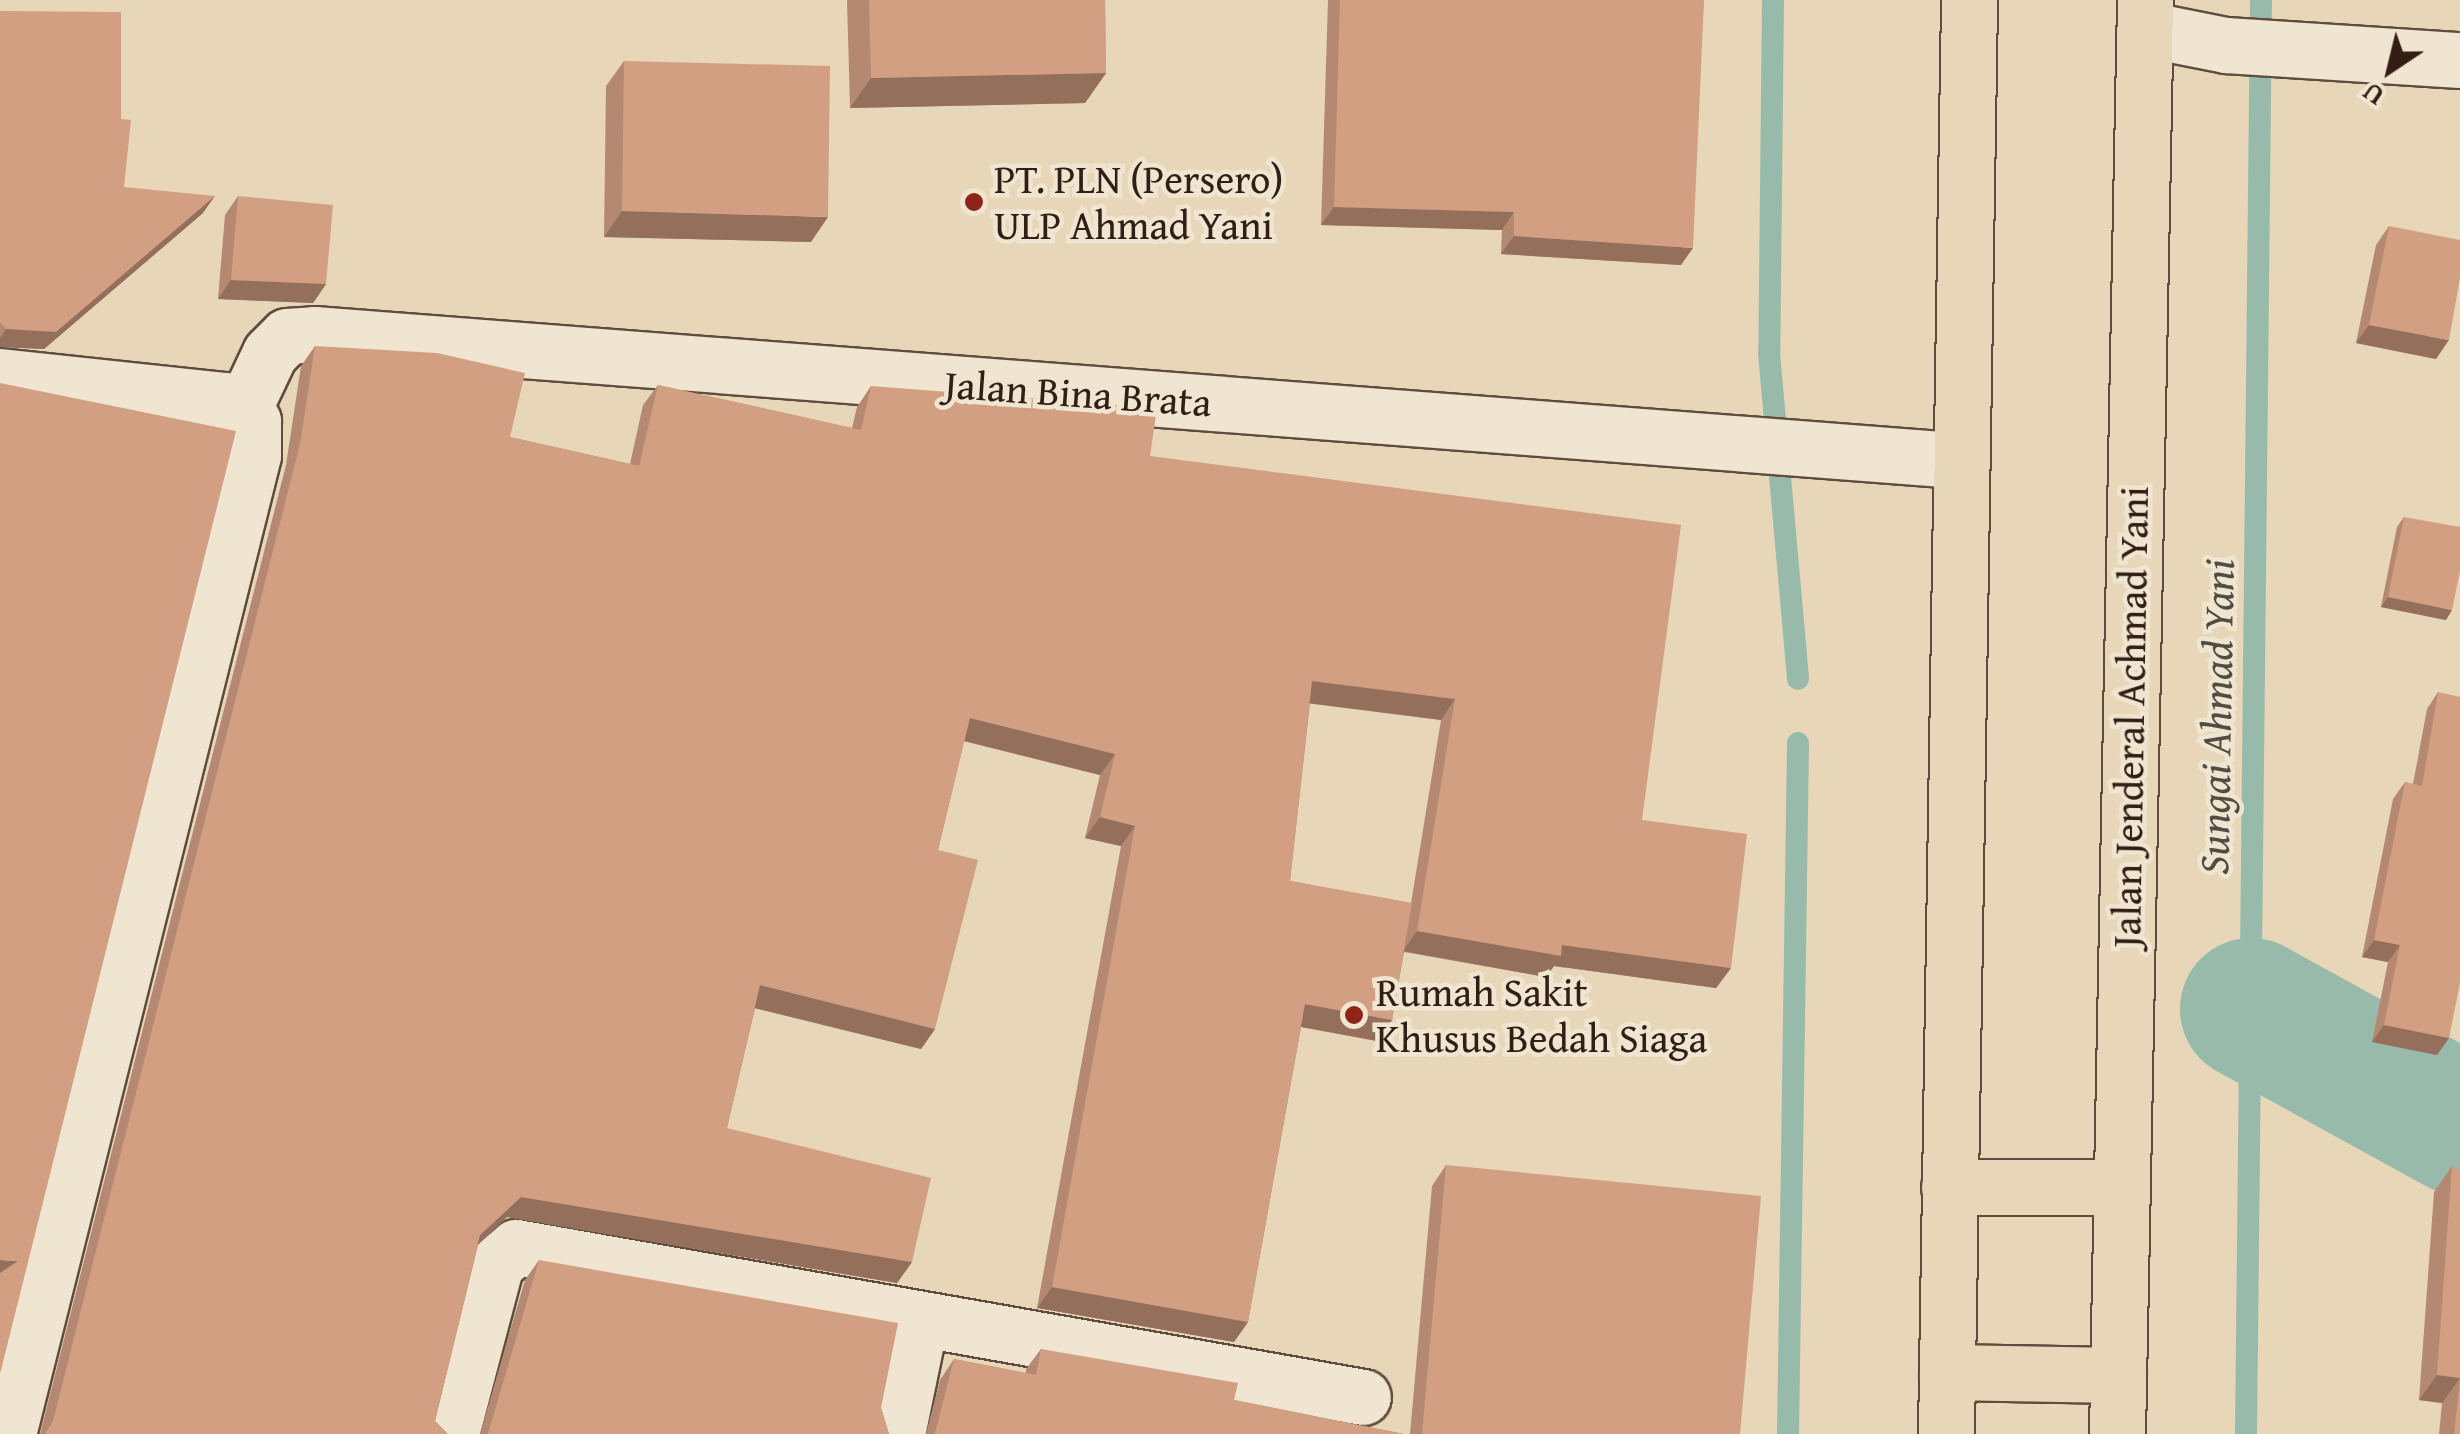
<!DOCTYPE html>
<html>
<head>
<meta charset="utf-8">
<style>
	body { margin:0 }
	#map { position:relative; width:2460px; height:1434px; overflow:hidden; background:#e7d7b8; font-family:"Gentium Book Plus",serif }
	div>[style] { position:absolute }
	.stream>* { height:22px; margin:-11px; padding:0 11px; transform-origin:11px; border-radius:11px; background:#97baab }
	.river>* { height:142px; margin:-71px; padding:0 71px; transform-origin:71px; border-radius:71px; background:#97baab }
	.roads { filter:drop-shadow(2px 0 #604c3e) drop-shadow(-2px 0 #604c3e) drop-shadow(0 2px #604c3e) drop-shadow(0 -2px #604c3e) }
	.minor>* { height:55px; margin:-27.5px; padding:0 27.5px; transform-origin:27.5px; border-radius:27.5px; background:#efe5d1 }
	.tertiary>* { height:55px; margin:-27.5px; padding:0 27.5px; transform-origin:27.5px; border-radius:27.5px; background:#efe5d1 }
	.trunk>* { height:55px; margin:-27.5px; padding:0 27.5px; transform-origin:27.5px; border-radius:27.5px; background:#e7d7b8 }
	.wall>* { inset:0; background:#b58971 }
	.shaded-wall>* { inset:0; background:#946f5c }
	.building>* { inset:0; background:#d39f83 }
	.dots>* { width:28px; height:28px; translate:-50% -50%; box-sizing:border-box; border:5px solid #efe5d1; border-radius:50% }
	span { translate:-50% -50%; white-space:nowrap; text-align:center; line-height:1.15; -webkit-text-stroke:9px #efe5d1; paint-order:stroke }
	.poi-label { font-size:40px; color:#331e15 }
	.left { translate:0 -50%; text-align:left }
	.street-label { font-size:40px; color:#331e15 }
	.water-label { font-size:42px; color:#514d42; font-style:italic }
	.north { position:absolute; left:2340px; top:20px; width:100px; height:100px; -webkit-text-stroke:8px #efe5d1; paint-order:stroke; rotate:215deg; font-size:28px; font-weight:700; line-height:40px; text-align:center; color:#331e15 }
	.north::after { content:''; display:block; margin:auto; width:35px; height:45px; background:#331e15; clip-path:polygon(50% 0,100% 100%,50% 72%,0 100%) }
</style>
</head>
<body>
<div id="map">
	<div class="stream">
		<div style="left:1773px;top:0;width:353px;rotate:90.6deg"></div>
		<div style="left:1769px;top:353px;width:327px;rotate:84.9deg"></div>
		<div style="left:1788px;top:1434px;width:691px;rotate:-89.17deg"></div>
		<div style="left:2246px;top:1434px;width:1434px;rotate:-89.4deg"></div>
	</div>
	<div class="river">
		<div style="left:2251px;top:1009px;width:239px;rotate:28.8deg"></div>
	</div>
	<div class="roads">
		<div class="minor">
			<div style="left:0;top:376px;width:225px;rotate:6.1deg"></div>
			<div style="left:224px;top:400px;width:36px;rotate:36deg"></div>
			<div style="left:253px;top:421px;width:34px;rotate:90deg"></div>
			<div style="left:253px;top:455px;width:1009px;rotate:104.05deg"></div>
			<div style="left:243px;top:410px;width:63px;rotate:-64.7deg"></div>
			<div style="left:270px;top:353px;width:24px;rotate:-45deg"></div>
			<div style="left:287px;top:336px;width:27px;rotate:-4deg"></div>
			<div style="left:314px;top:334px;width:1647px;rotate:4.39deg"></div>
			<div style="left:451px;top:1434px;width:176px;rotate:-75.2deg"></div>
			<div style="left:496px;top:1264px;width:26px;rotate:-40deg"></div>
			<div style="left:516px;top:1247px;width:860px;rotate:10.04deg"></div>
			<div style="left:897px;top:1434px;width:114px;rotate:-78.4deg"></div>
		</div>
		<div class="tertiary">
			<div style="left:2145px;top:29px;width:83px;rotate:11.2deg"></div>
			<div style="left:2226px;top:45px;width:234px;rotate:3.7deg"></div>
		</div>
		<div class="trunk">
			<div style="left:1949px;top:1187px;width:170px"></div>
			<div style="left:1947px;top:1372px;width:171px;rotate:1deg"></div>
			<div style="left:1946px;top:1434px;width:1434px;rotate:-89.08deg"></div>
			<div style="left:2117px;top:1434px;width:1434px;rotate:-88.88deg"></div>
		</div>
	</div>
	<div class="wall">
		<div style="clip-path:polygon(847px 0,1105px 0,1106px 73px,1085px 103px,850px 108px)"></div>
		<div style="clip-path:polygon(1328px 0,1704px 0,1681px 265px,1501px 254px,1502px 230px,1321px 225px)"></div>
		<div style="clip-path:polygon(0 11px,121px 119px,124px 187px,203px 213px,44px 349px,0 347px)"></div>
		<div style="clip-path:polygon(624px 61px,811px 242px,604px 237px,606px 86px)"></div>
		<div style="clip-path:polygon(238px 196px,326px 284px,313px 303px,218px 299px,225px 215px)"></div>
		<div style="clip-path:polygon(2389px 226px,2436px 359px,2356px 343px,2376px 245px)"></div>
		<div style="clip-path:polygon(evenodd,315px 346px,510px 437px,630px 464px,643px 405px,658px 385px,852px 428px,857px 407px,871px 386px,1150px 456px,1642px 820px,1731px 968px,1716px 988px,1554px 966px,1546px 977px,1404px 952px,1392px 1020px,1377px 1041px,1301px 1027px,1248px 1322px,1234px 1342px,1037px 1308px,1121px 846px,1085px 838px,1100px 775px,964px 741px,938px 850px,935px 1029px,921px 1049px,755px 1008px,727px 1128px,912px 1262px,897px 1283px,507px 1217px,478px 1245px,435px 1421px,448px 1434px,40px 1434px,286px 465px,301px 366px,315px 346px,1310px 703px,1441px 720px,1411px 903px,1290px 881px,1310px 703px)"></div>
		<div style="clip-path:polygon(2404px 517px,2446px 620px,2381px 607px,2397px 527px)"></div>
		<div style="clip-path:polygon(2438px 692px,2449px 1038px,2437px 1055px,2372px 1042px,2388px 962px,2362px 957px,2393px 799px,2405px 782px,2413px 784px,2427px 709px)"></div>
		<div style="clip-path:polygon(1446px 1165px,1740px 1434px,1410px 1434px,1432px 1186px)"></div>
		<div style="clip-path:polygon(2452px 1166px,2460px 1171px,2460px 1434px,2439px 1434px,2442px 1403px,2419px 1400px,2434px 1192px)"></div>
		<div style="clip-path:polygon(539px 1260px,881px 1408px,889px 1434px,480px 1434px,525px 1280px)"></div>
		<div style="clip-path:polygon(1041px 1349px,1234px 1400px,1404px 1434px,926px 1434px,940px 1380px,954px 1359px,1026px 1373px,1026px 1369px)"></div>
	</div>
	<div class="shaded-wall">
		<div style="clip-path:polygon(1106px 73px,1085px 103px,850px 108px,871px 78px)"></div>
		<div style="clip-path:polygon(215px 196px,203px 213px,44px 349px,0 347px,0 338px,6px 329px)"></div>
		<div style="clip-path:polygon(1334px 207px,1514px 212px,1502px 230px,1321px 225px)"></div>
		<div style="clip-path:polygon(622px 211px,828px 217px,811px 242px,604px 237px)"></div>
		<div style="clip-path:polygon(1514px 236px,1693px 248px,1681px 265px,1501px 254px)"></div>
		<div style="clip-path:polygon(231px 280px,326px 284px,313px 303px,218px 299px)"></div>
		<div style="clip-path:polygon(2369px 325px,2449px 340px,2436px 359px,2356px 343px)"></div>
		<div style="clip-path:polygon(2388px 597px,2452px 610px,2446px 620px,2381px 607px)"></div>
		<div style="clip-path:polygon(1312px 681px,1455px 699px,1441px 720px,1298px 702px)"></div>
		<div style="clip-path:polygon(970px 718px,1115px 754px,1100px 775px,956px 739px)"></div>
		<div style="clip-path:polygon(1100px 817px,1135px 826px,1121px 846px,1085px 838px)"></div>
		<div style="clip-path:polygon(1417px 931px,1562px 945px,1731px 968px,1716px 988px,1554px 966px,1546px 977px,1403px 951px)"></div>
		<div style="clip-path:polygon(2374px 940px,2400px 945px,2388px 962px,2362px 957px)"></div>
		<div style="clip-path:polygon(760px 985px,935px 1029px,921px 1049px,746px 1006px)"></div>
		<div style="clip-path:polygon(1305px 1004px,1392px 1020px,1377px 1041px,1291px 1025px)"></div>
		<div style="clip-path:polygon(2384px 1025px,2449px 1038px,2437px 1055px,2372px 1042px)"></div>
		<div style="clip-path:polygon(521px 1197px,912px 1262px,897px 1283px,507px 1217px,466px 1256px,480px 1235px)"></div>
		<div style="clip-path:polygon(0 1260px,18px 1261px,0 1281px)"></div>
		<div style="clip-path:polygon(1052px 1287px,1248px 1322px,1234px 1342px,1037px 1308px)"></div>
		<div style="clip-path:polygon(2437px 1375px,2460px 1378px,2442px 1403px,2419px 1400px)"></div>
	</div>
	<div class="building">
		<div style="clip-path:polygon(869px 0,1105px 0,1106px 73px,871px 78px)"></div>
		<div style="clip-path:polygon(1340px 0,1704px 0,1693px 248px,1514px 236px,1514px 212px,1334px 207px)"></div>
		<div style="clip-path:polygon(0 11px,121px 12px,121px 119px,131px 120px,124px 187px,215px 196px,56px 332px,6px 329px,0 322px)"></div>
		<div style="clip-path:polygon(624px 61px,830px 66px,828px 217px,622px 211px)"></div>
		<div style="clip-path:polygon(238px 196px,333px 205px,326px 284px,231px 280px)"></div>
		<div style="clip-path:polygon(2389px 226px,2460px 240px,2460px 278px,2449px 340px,2369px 325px)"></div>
		<div style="clip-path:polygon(315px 346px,437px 353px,525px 373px,510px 437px,639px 466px,658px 385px,861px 430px,871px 386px,1157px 408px,1150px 456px,1681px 525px,1642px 820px,1747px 834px,1731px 968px,1562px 945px,1561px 956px,1417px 931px,1455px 699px,1312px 681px,1290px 881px,1412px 903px,1392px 1020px,1305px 1004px,1248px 1322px,1052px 1287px,1135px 826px,1100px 817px,1115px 754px,970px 718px,938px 850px,978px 860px,935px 1029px,760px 985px,727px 1128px,931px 1178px,912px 1262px,521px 1197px,480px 1235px,435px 1421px,448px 1434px,45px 1434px,53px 1421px,300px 444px)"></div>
		<div style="clip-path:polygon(0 383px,236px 431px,0 1374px,0 1273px,18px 1261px,0 1260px)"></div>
		<div style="clip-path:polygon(2404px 517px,2460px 527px,2460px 571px,2452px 610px,2388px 597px)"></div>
		<div style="clip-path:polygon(2438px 692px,2460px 697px,2460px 983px,2449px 1038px,2384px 1025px,2400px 945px,2374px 940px,2405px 782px,2422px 786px)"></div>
		<div style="clip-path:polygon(1446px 1165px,1761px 1196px,1740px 1434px,1422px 1434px)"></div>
		<div style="clip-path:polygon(2452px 1166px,2460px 1171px,2460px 1378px,2437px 1375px)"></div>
		<div style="clip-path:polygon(539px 1260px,898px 1323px,881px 1408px,889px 1434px,488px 1434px)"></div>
		<div style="clip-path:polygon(1041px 1349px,1238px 1383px,1234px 1400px,1404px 1434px,934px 1434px,935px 1433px,954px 1359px,1036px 1375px)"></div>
		<div style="clip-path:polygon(2460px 1381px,2460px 1434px,2454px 1434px)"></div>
	</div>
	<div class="dots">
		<div style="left:974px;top:202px;background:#8f2418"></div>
		<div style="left:1354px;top:1015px;background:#8f2418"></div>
	</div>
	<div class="poi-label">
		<span class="left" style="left:994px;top:202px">PT. PLN (Persero)<br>ULP Ahmad Yani</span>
		<span class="left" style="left:1376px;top:1015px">Rumah Sakit<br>Khusus Bedah Siaga</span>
	</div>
	<div class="street-label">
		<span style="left:1078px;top:393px;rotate:4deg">Jalan Bina Brata</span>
		<span style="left:2130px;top:717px;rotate:-89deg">Jalan Jenderal Achmad Yani</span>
	</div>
	<div class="water-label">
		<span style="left:2216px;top:717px;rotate:-89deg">Sungai Ahmad Yani</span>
	</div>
	<div class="north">U</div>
</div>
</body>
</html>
